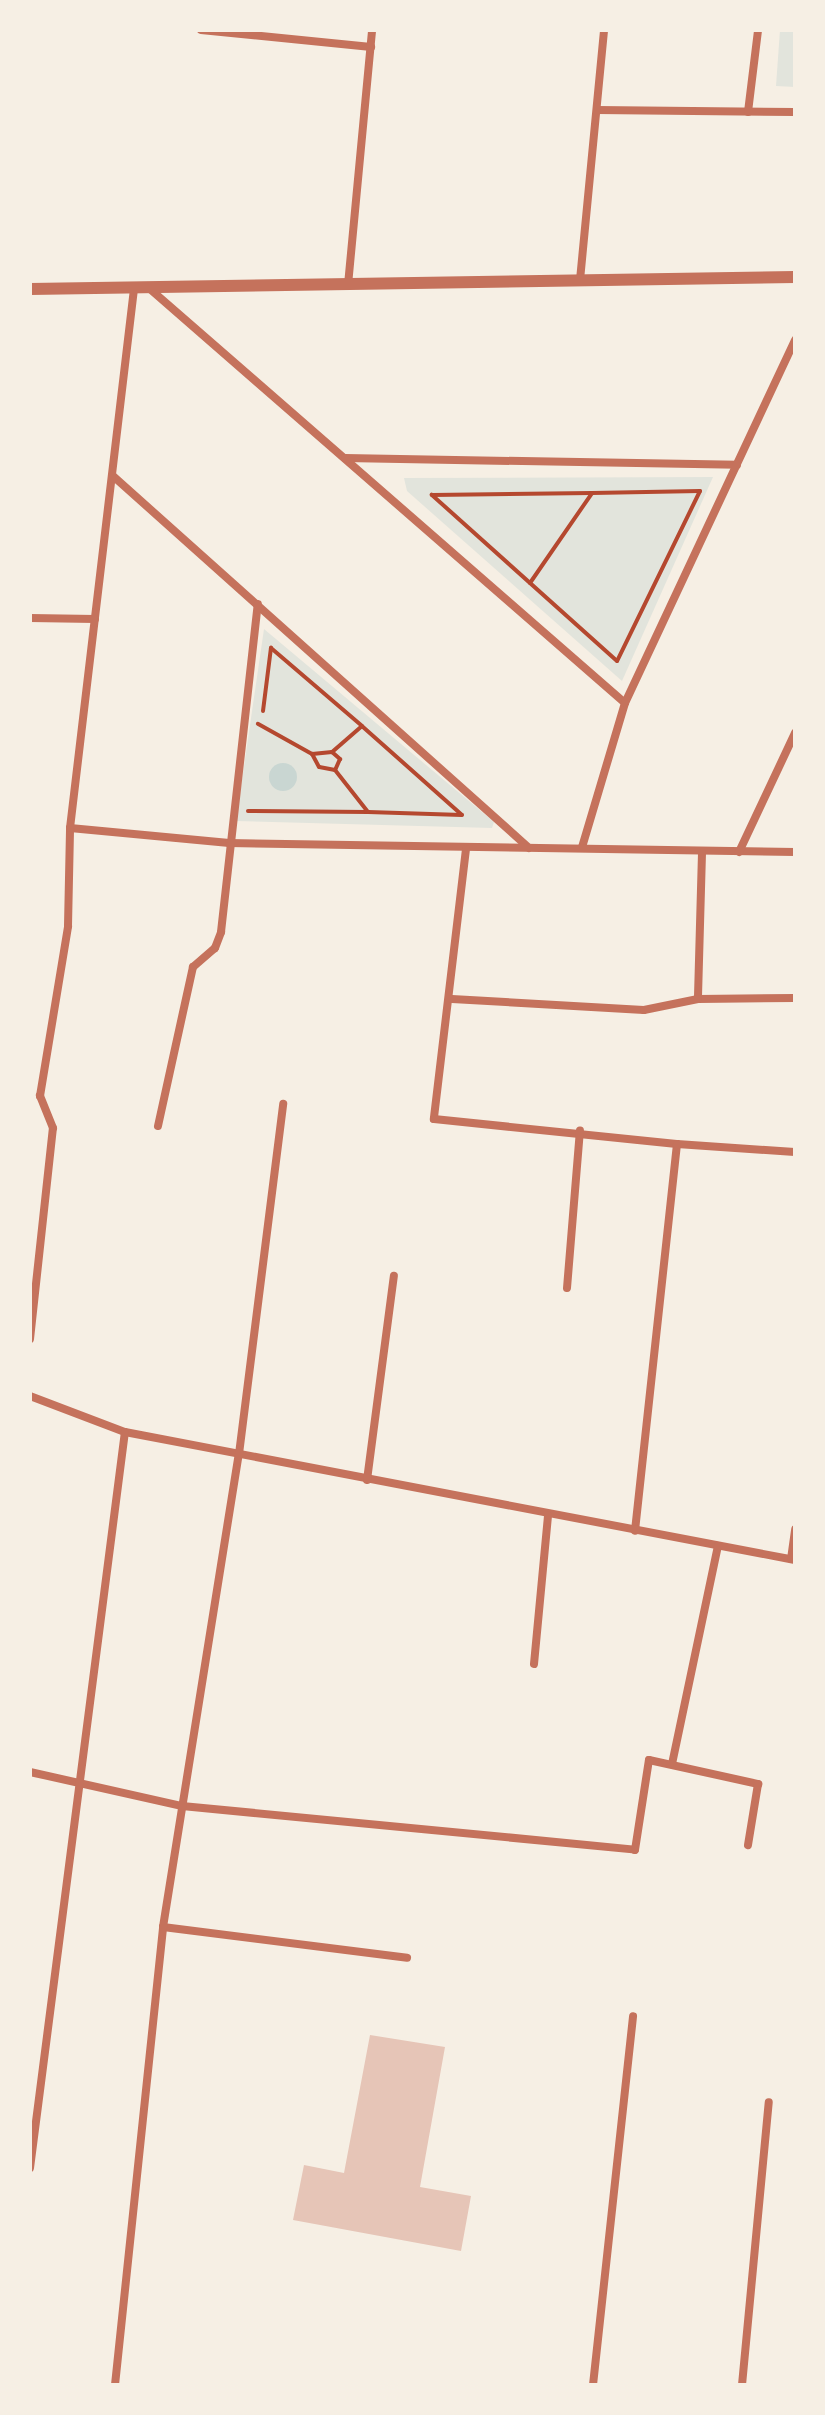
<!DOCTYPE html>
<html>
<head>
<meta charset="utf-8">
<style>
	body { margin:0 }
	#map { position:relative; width:825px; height:2415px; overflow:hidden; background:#f6efe4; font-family:"Roboto Serif",serif }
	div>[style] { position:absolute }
	.green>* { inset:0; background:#e2e4dc }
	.water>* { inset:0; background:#c9d6d2 }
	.round { border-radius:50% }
	.building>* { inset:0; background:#e6c5b7 }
	.path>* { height:4px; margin:-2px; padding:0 2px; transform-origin:2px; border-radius:2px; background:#b5482f }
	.minor>* { height:8px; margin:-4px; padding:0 4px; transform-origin:4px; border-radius:4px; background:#c5725c }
	.tertiary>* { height:12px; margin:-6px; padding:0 6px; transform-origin:6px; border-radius:6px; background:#c5725c }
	span { translate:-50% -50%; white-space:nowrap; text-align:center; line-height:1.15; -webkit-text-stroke:6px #f6efe4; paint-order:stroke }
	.frame { position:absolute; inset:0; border:32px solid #f6efe4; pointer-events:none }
</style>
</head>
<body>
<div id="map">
	<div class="green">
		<div style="clip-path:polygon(780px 30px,795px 30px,795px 87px,776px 86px)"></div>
		<div style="clip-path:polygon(713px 477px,622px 681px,407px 491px,404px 478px)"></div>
		<div style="clip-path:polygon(264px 629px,494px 822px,492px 828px,236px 821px)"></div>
	</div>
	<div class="water">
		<div class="round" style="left:269px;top:763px;width:28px;height:28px"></div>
	</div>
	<div class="building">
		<div style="clip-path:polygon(370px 2035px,445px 2047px,420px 2187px,471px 2196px,461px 2251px,293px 2220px,304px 2165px,344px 2173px)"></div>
	</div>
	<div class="path">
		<div style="left:700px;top:491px;width:189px;rotate:116deg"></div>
		<div style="left:617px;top:661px;width:249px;rotate:-138.1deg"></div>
		<div style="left:432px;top:495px;width:160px;rotate:-0.7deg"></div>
		<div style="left:592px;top:493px;width:108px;rotate:-1.1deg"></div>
		<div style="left:530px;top:583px;width:109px;rotate:-55.4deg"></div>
		<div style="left:263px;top:711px;width:64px;rotate:-82.8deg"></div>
		<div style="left:271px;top:648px;width:120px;rotate:40.6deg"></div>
		<div style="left:362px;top:726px;width:40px;rotate:139deg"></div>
		<div style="left:332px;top:752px;width:20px;rotate:174deg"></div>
		<div style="left:363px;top:727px;width:132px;rotate:41.6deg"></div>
		<div style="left:462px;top:815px;width:94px;rotate:-178.2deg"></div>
		<div style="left:332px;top:752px;width:11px;rotate:41deg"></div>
		<div style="left:340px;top:759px;width:12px;rotate:114deg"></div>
		<div style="left:248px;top:811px;width:120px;rotate:0.5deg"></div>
		<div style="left:368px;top:812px;width:53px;rotate:-128.2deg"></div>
		<div style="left:335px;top:770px;width:16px;rotate:-169deg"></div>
		<div style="left:319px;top:767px;width:15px;rotate:-118deg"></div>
		<div style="left:312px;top:754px;width:62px;rotate:-150.9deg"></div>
	</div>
	<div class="minor">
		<div style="left:201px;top:30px;width:171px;rotate:5.7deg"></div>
		<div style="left:597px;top:110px;width:198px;rotate:0.6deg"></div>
		<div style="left:748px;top:112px;width:83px;rotate:-83deg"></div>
		<div style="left:580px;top:280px;width:251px;rotate:-84.5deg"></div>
		<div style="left:348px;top:285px;width:256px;rotate:-84.6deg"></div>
		<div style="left:150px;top:289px;width:630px;rotate:41.07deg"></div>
		<div style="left:625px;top:703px;width:150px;rotate:106.6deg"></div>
		<div style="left:345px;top:458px;width:392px;rotate:1deg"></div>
		<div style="left:113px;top:476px;width:558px;rotate:41.8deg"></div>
		<div style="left:30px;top:618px;width:65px;rotate:0.9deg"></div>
		<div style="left:625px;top:703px;width:401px;rotate:-64.9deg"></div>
		<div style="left:70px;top:828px;width:160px;rotate:5.4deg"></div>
		<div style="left:229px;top:843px;width:566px;rotate:0.91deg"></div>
		<div style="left:466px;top:849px;width:272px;rotate:96.8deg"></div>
		<div style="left:434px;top:1119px;width:244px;rotate:5.9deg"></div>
		<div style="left:677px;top:1144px;width:389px;rotate:96.2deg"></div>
		<div style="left:739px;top:852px;width:132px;rotate:-64.8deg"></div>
		<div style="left:702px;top:853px;width:146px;rotate:91.6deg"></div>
		<div style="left:698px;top:999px;width:97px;rotate:-0.6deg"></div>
		<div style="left:452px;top:999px;width:192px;rotate:3.3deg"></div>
		<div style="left:644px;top:1010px;width:55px;rotate:-11.5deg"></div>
		<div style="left:158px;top:1126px;width:163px;rotate:-77.6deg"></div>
		<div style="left:193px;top:967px;width:29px;rotate:-41deg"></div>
		<div style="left:215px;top:948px;width:17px;rotate:-69deg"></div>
		<div style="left:221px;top:932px;width:330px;rotate:-83.6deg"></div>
		<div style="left:677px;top:1144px;width:118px;rotate:3.9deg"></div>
		<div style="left:567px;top:1288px;width:158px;rotate:-85.3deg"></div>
		<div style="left:30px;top:1339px;width:212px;rotate:-83.8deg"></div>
		<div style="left:53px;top:1128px;width:35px;rotate:-112deg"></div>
		<div style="left:40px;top:1096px;width:172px;rotate:-80.6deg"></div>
		<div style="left:68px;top:926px;width:98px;rotate:-88.8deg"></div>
		<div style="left:70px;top:828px;width:543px;rotate:-83.23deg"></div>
		<div style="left:30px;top:1396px;width:102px;rotate:20.8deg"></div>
		<div style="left:125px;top:1432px;width:682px;rotate:10.82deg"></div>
		<div style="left:367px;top:1480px;width:206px;rotate:-82.5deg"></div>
		<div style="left:791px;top:1559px;width:30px;rotate:-82deg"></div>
		<div style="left:534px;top:1664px;width:149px;rotate:-84.6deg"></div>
		<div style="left:672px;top:1764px;width:223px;rotate:-78.1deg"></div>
		<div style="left:30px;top:1772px;width:156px;rotate:12.6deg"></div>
		<div style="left:182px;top:1806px;width:455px;rotate:5.5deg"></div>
		<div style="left:635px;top:1850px;width:91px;rotate:-81.2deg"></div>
		<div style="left:649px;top:1760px;width:112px;rotate:12.4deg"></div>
		<div style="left:758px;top:1784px;width:62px;rotate:99.3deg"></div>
		<div style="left:163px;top:1927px;width:246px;rotate:7.2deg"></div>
		<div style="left:30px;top:2168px;width:742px;rotate:-82.65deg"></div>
		<div style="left:115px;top:2385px;width:461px;rotate:-84deg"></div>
		<div style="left:163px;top:1927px;width:479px;rotate:-80.9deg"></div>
		<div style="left:239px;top:1454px;width:353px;rotate:-82.8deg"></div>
		<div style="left:593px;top:2385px;width:371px;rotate:-83.8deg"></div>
		<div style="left:742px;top:2385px;width:284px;rotate:-84.6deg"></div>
	</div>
	<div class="tertiary">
		<div style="left:30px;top:289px;width:765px;rotate:-0.9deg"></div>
	</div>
	<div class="frame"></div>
</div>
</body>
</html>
